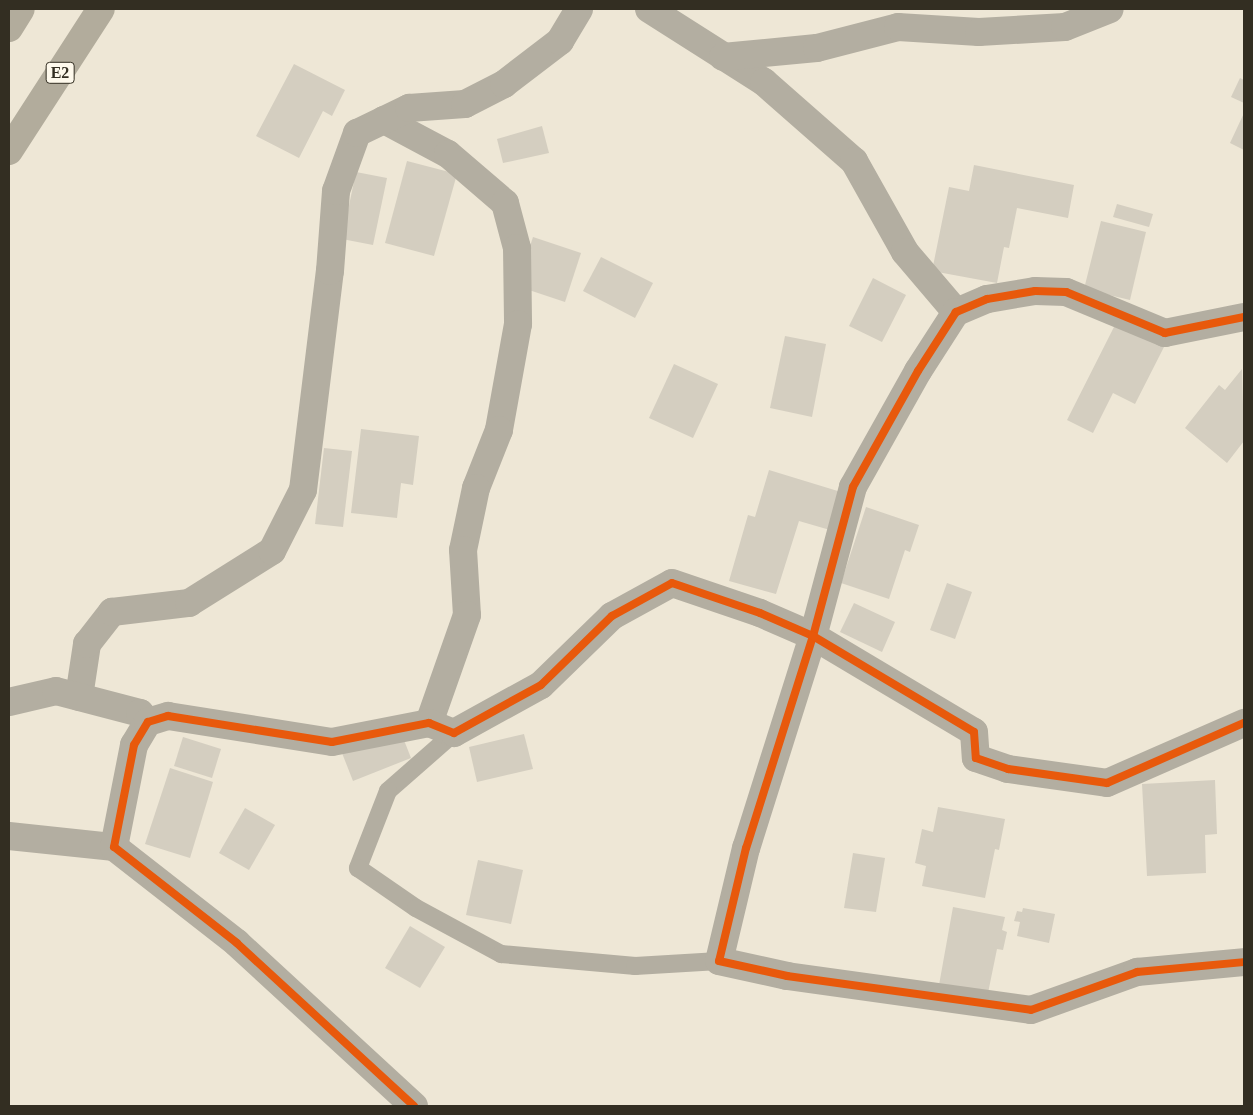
<!DOCTYPE html>
<html>
<head>
<meta charset="utf-8">
<style>
	body { margin:0 }
	#map { position:relative; width:1253px; height:1115px; overflow:hidden; background:#eee7d6; font-family:"Times New Roman",serif }
	div>[style] { position:absolute }
	.building>* { inset:0; background:#d4cec0 }
	.service>* { height:18px; margin:-9px; padding:0 9px; transform-origin:9px; border-radius:9px; background:#b3aea1 }
	.minor>* { height:28px; margin:-14px; padding:0 14px; transform-origin:14px; border-radius:14px; background:#b3aea1 }
	.motorway>* { height:28px; margin:-14px; padding:0 14px; transform-origin:14px; border-radius:14px; background:#b2ac9c }
	.cycleway>* { height:8px; margin:-4px; padding:0 4px; transform-origin:4px; border-radius:4px; background:#e8590c }
	span { translate:-50% -50%; white-space:nowrap; text-align:center; line-height:1.15; -webkit-text-stroke:4px #fef9ec; paint-order:stroke }
	.shield-label span { padding:1px 4px; background:#fef9ec; border:1px solid; border-radius:4px; -webkit-text-stroke-width:0 }
	.shield-label { font-size:16px; color:#332e22; font-weight:700 }
	.frame { position:absolute; inset:0; border:10px solid #332e22; pointer-events:none }
</style>
</head>
<body>
<div id="map">
	<div class="building">
		<div style="clip-path:polygon(294px 64px,345px 90px,332px 116px,323px 111px,299px 158px,256px 136px)"></div>
		<div style="clip-path:polygon(1240px 78px,1244px 80px,1244px 103px,1231px 97px)"></div>
		<div style="clip-path:polygon(1244px 113px,1244px 150px,1230px 143px)"></div>
		<div style="clip-path:polygon(542px 126px,549px 153px,503px 163px,497px 139px)"></div>
		<div style="clip-path:polygon(407px 161px,457px 174px,434px 256px,385px 243px)"></div>
		<div style="clip-path:polygon(974px 165px,1074px 185px,1068px 218px,1017px 208px,1009px 248px,1004px 247px,997px 283px,932px 271px,949px 187px,969px 191px)"></div>
		<div style="clip-path:polygon(356px 172px,387px 178px,373px 245px,342px 239px)"></div>
		<div style="clip-path:polygon(1117px 204px,1153px 214px,1149px 227px,1113px 217px)"></div>
		<div style="clip-path:polygon(1101px 221px,1146px 232px,1130px 300px,1084px 289px)"></div>
		<div style="clip-path:polygon(533px 237px,581px 253px,565px 302px,517px 286px)"></div>
		<div style="clip-path:polygon(601px 257px,653px 283px,635px 318px,583px 291px)"></div>
		<div style="clip-path:polygon(873px 278px,906px 295px,882px 342px,849px 326px)"></div>
		<div style="clip-path:polygon(1116px 323px,1164px 347px,1135px 404px,1113px 393px,1093px 433px,1067px 420px)"></div>
		<div style="clip-path:polygon(785px 336px,826px 344px,812px 417px,770px 408px)"></div>
		<div style="clip-path:polygon(674px 364px,718px 384px,693px 438px,649px 418px)"></div>
		<div style="clip-path:polygon(1242px 369px,1244px 441px,1227px 463px,1185px 428px,1219px 385px,1225px 390px)"></div>
		<div style="clip-path:polygon(361px 429px,419px 436px,413px 485px,401px 483px,397px 518px,351px 513px)"></div>
		<div style="clip-path:polygon(324px 448px,352px 451px,343px 527px,315px 524px)"></div>
		<div style="clip-path:polygon(769px 470px,841px 492px,830px 530px,799px 521px,776px 594px,729px 581px,748px 515px,755px 517px)"></div>
		<div style="clip-path:polygon(866px 507px,919px 525px,910px 552px,905px 550px,889px 599px,841px 583px)"></div>
		<div style="clip-path:polygon(947px 583px,972px 592px,955px 639px,930px 630px)"></div>
		<div style="clip-path:polygon(854px 603px,895px 622px,882px 652px,840px 632px)"></div>
		<div style="clip-path:polygon(400px 730px,411px 758px,353px 781px,342px 753px)"></div>
		<div style="clip-path:polygon(524px 734px,533px 769px,477px 782px,469px 747px)"></div>
		<div style="clip-path:polygon(183px 737px,221px 749px,212px 778px,174px 766px)"></div>
		<div style="clip-path:polygon(170px 768px,213px 782px,190px 858px,145px 844px)"></div>
		<div style="clip-path:polygon(1215px 780px,1217px 834px,1205px 835px,1206px 873px,1147px 876px,1142px 784px)"></div>
		<div style="clip-path:polygon(938px 807px,1005px 819px,999px 850px,995px 849px,985px 898px,922px 886px,926px 866px,915px 863px,922px 829px,933px 832px)"></div>
		<div style="clip-path:polygon(245px 808px,275px 825px,249px 870px,219px 853px)"></div>
		<div style="clip-path:polygon(853px 853px,885px 858px,876px 912px,844px 908px)"></div>
		<div style="clip-path:polygon(478px 860px,523px 870px,511px 924px,466px 915px)"></div>
		<div style="clip-path:polygon(953px 907px,1005px 917px,1002px 930px,1007px 932px,1003px 950px,997px 949px,988px 993px,939px 985px)"></div>
		<div style="clip-path:polygon(1023px 908px,1055px 914px,1049px 943px,1017px 936px,1020px 922px,1014px 921px,1017px 911px,1022px 912px)"></div>
		<div style="clip-path:polygon(410px 926px,445px 947px,420px 988px,385px 968px)"></div>
	</div>
	<div class="service">
		<div style="left:454px;top:733px;width:88px;rotate:138.7deg"></div>
		<div style="left:388px;top:791px;width:83px;rotate:111.3deg"></div>
		<div style="left:358px;top:868px;width:70px;rotate:34.6deg"></div>
		<div style="left:416px;top:908px;width:97px;rotate:28.4deg"></div>
		<div style="left:501px;top:954px;width:135px;rotate:5.1deg"></div>
		<div style="left:635px;top:966px;width:84px;rotate:-3.4deg"></div>
	</div>
	<div class="minor">
		<div style="left:649px;top:9px;width:136px;rotate:32.4deg"></div>
		<div style="left:764px;top:82px;width:120px;rotate:41.3deg"></div>
		<div style="left:854px;top:161px;width:104px;rotate:60.7deg"></div>
		<div style="left:905px;top:252px;width:79px;rotate:49.6deg"></div>
		<div style="left:723px;top:57px;width:94px;rotate:-5.5deg"></div>
		<div style="left:817px;top:48px;width:84px;rotate:-14.5deg"></div>
		<div style="left:898px;top:27px;width:81px;rotate:3.5deg"></div>
		<div style="left:979px;top:32px;width:86px;rotate:-3.3deg"></div>
		<div style="left:1065px;top:27px;width:48px;rotate:-21.8deg"></div>
		<div style="left:384px;top:120px;width:72px;rotate:28deg"></div>
		<div style="left:448px;top:154px;width:75px;rotate:40.7deg"></div>
		<div style="left:505px;top:203px;width:47px;rotate:75.1deg"></div>
		<div style="left:517px;top:248px;width:76px;rotate:89.2deg"></div>
		<div style="left:518px;top:324px;width:108px;rotate:100.2deg"></div>
		<div style="left:499px;top:430px;width:62px;rotate:111.6deg"></div>
		<div style="left:476px;top:488px;width:63px;rotate:101.8deg"></div>
		<div style="left:463px;top:550px;width:65px;rotate:86.5deg"></div>
		<div style="left:467px;top:615px;width:114px;rotate:109.4deg"></div>
		<div style="left:1244px;top:317px;width:81px;rotate:168.6deg"></div>
		<div style="left:1165px;top:333px;width:107px;rotate:-157.5deg"></div>
		<div style="left:1066px;top:292px;width:31px;rotate:-178deg"></div>
		<div style="left:1035px;top:291px;width:49px;rotate:170.5deg"></div>
		<div style="left:987px;top:299px;width:34px;rotate:157deg"></div>
		<div style="left:956px;top:312px;width:70px;rotate:122.8deg"></div>
		<div style="left:918px;top:371px;width:133px;rotate:119.3deg"></div>
		<div style="left:853px;top:487px;width:154px;rotate:105deg"></div>
		<div style="left:813px;top:636px;width:222px;rotate:107.5deg"></div>
		<div style="left:746px;top:848px;width:116px;rotate:103.4deg"></div>
		<div style="left:719px;top:961px;width:70px;rotate:12.4deg"></div>
		<div style="left:787px;top:976px;width:246px;rotate:7.9deg"></div>
		<div style="left:1031px;top:1010px;width:113px;rotate:-19.7deg"></div>
		<div style="left:1137px;top:972px;width:107px;rotate:-5.3deg"></div>
		<div style="left:79px;top:697px;width:54px;rotate:-81.4deg"></div>
		<div style="left:87px;top:644px;width:41px;rotate:-52deg"></div>
		<div style="left:112px;top:612px;width:78px;rotate:-6.7deg"></div>
		<div style="left:189px;top:603px;width:98px;rotate:-32.1deg"></div>
		<div style="left:272px;top:551px;width:68px;rotate:-63.1deg"></div>
		<div style="left:303px;top:490px;width:221px;rotate:-83deg"></div>
		<div style="left:330px;top:271px;width:80px;rotate:-85.7deg"></div>
		<div style="left:336px;top:191px;width:62px;rotate:-70.1deg"></div>
		<div style="left:357px;top:133px;width:58px;rotate:-25.7deg"></div>
		<div style="left:409px;top:108px;width:56px;rotate:-4.1deg"></div>
		<div style="left:465px;top:104px;width:44px;rotate:-27.1deg"></div>
		<div style="left:504px;top:84px;width:71px;rotate:-37.5deg"></div>
		<div style="left:560px;top:41px;width:37px;rotate:-59deg"></div>
		<div style="left:9px;top:702px;width:48px;rotate:-13.2deg"></div>
		<div style="left:56px;top:691px;width:87px;rotate:14.7deg"></div>
		<div style="left:140px;top:713px;width:12px;rotate:48deg"></div>
		<div style="left:9px;top:836px;width:106px;rotate:6deg"></div>
		<div style="left:414px;top:1106px;width:241px;rotate:-137.4deg"></div>
		<div style="left:237px;top:943px;width:156px;rotate:-142deg"></div>
		<div style="left:114px;top:847px;width:104px;rotate:-78.9deg"></div>
		<div style="left:134px;top:745px;width:27px;rotate:-59deg"></div>
		<div style="left:148px;top:722px;width:21px;rotate:-17deg"></div>
		<div style="left:168px;top:716px;width:166px;rotate:9deg"></div>
		<div style="left:332px;top:742px;width:99px;rotate:-11.1deg"></div>
		<div style="left:429px;top:723px;width:27px;rotate:22deg"></div>
		<div style="left:454px;top:733px;width:99px;rotate:-28.9deg"></div>
		<div style="left:541px;top:685px;width:99px;rotate:-44.2deg"></div>
		<div style="left:612px;top:616px;width:68px;rotate:-28.8deg"></div>
		<div style="left:672px;top:583px;width:93px;rotate:18.8deg"></div>
		<div style="left:760px;top:613px;width:58px;rotate:23.5deg"></div>
		<div style="left:813px;top:636px;width:187px;rotate:30.8deg"></div>
		<div style="left:974px;top:732px;width:26px;rotate:86deg"></div>
		<div style="left:976px;top:758px;width:34px;rotate:19deg"></div>
		<div style="left:1008px;top:769px;width:100px;rotate:8deg"></div>
		<div style="left:1107px;top:783px;width:150px;rotate:-23.7deg"></div>
	</div>
	<div class="motorway">
		<div style="left:9px;top:28px;width:22px;rotate:-58deg"></div>
		<div style="left:9px;top:151px;width:169px;rotate:-57.1deg"></div>
	</div>
	<div class="cycleway">
		<div style="left:1244px;top:317px;width:81px;rotate:168.6deg"></div>
		<div style="left:1165px;top:333px;width:107px;rotate:-157.5deg"></div>
		<div style="left:1066px;top:292px;width:31px;rotate:-178deg"></div>
		<div style="left:1035px;top:291px;width:49px;rotate:170.5deg"></div>
		<div style="left:987px;top:299px;width:34px;rotate:157deg"></div>
		<div style="left:956px;top:312px;width:70px;rotate:122.8deg"></div>
		<div style="left:918px;top:371px;width:133px;rotate:119.3deg"></div>
		<div style="left:853px;top:487px;width:154px;rotate:105deg"></div>
		<div style="left:813px;top:636px;width:222px;rotate:107.5deg"></div>
		<div style="left:746px;top:848px;width:116px;rotate:103.4deg"></div>
		<div style="left:719px;top:961px;width:70px;rotate:12.4deg"></div>
		<div style="left:787px;top:976px;width:246px;rotate:7.9deg"></div>
		<div style="left:1031px;top:1010px;width:113px;rotate:-19.7deg"></div>
		<div style="left:1137px;top:972px;width:107px;rotate:-5.3deg"></div>
		<div style="left:414px;top:1106px;width:241px;rotate:-137.4deg"></div>
		<div style="left:237px;top:943px;width:156px;rotate:-142deg"></div>
		<div style="left:114px;top:847px;width:104px;rotate:-78.9deg"></div>
		<div style="left:134px;top:745px;width:27px;rotate:-59deg"></div>
		<div style="left:148px;top:722px;width:21px;rotate:-17deg"></div>
		<div style="left:168px;top:716px;width:166px;rotate:9deg"></div>
		<div style="left:332px;top:742px;width:99px;rotate:-11.1deg"></div>
		<div style="left:429px;top:723px;width:27px;rotate:22deg"></div>
		<div style="left:454px;top:733px;width:99px;rotate:-28.9deg"></div>
		<div style="left:541px;top:685px;width:99px;rotate:-44.2deg"></div>
		<div style="left:612px;top:616px;width:68px;rotate:-28.8deg"></div>
		<div style="left:672px;top:583px;width:93px;rotate:18.8deg"></div>
		<div style="left:760px;top:613px;width:58px;rotate:23.5deg"></div>
		<div style="left:813px;top:636px;width:187px;rotate:30.8deg"></div>
		<div style="left:974px;top:732px;width:26px;rotate:86deg"></div>
		<div style="left:976px;top:758px;width:34px;rotate:19deg"></div>
		<div style="left:1008px;top:769px;width:100px;rotate:8deg"></div>
		<div style="left:1107px;top:783px;width:150px;rotate:-23.7deg"></div>
	</div>
	<div class="shield-label">
		<span style="left:60px;top:73px">E2</span>
	</div>
	<div class="frame"></div>
</div>
</body>
</html>
